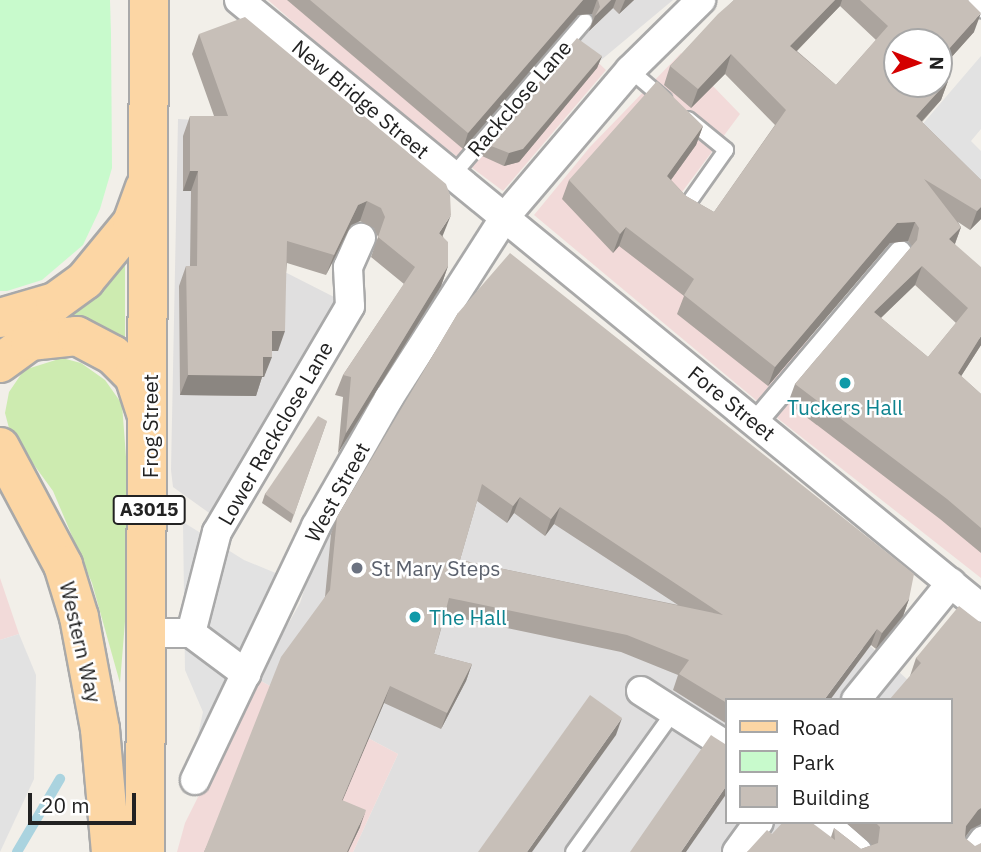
<!DOCTYPE html>
<html>
<head>
<meta charset="utf-8">
<style>
	body { margin:0 }
	#map { position:relative; width:981px; height:852px; overflow:hidden; background:#f2efe9; font-family:"IBM Plex Sans",sans-serif }
	div>[style] { position:absolute }
	.residential>* { inset:0; background:#e0dfdf }
	.commercial>* { inset:0; background:#f2dad9 }
	.grass>* { inset:0; background:#cdebb0 }
	.park>* { inset:0; background:#c8facc }
	.parking>* { inset:0; background:#e2e2e2 }
	.stream>* { height:10px; margin:-5px; padding:0 5px; transform-origin:5px; border-radius:5px; background:#aad3df }
	.roads { filter:drop-shadow(2px 0 #a9a9a9) drop-shadow(-2px 0 #a9a9a9) drop-shadow(0 2px #a9a9a9) drop-shadow(0 -2px #a9a9a9) }
	.service>* { height:14px; margin:-7px; padding:0 7px; transform-origin:7px; border-radius:7px; background:#fff }
	.pedestrian>* { height:21px; margin:-10.5px; padding:0 10.5px; transform-origin:10.5px; border-radius:10.5px; background:#fff }
	.minor>* { height:28px; margin:-14px; padding:0 14px; transform-origin:14px; border-radius:14px; background:#fff }
	.primary>* { height:38px; margin:-19px; padding:0 19px; transform-origin:19px; border-radius:19px; background:#fcd6a4 }
	.wall>* { inset:0; background:#aba49e }
	.shaded-wall>* { inset:0; background:#8b8681 }
	.building>* { inset:0; background:#c7bfb8 }
	.dots>* { width:19px; height:19px; translate:-50% -50%; box-sizing:border-box; border:4px solid #fff; border-radius:50% }
	span { translate:-50% -50%; white-space:nowrap; text-align:center; line-height:1.15; -webkit-text-stroke:5px #fff; paint-order:stroke }
	.shield-label span { padding:2px 5px; background:#fff; border:2px solid; border-radius:5px; -webkit-text-stroke-width:0 }
	.shield-label { font-size:19px; color:#222; font-weight:700 }
	.street-label { font-size:21px; color:#222 }
	.culture-label { font-size:21px; color:#0d838f }
	.left { translate:0 -50%; text-align:left }
	.worship-label { font-size:21px; color:#5b616d }
	.legend { position:absolute; left:725px; top:698px; width:228px; height:126px; box-sizing:border-box; background:#fff; border:2px solid #a7a7a7; margin:0; padding:9px 12px; list-style:none; font-size:21px; color:#222 }
	.legend li { display:flex; align-items:center; gap:14px; height:35px }
	.legend b { width:35px; border:2px solid #a7a7a7 }
	.north { position:absolute; left:883px; top:28px; width:70px; height:70px; box-sizing:border-box; background:#fff; border:2px solid #a7a7a7; border-radius:50%; rotate:91deg; font-size:19px; font-weight:700; line-height:28px; text-align:center; color:#222 }
	.north::after { content:''; display:block; margin:auto; width:24px; height:32px; background:#d40000; clip-path:polygon(50% 0,100% 100%,50% 72%,0 100%) }
	.scale { position:absolute; left:28px; top:793px; width:108px; height:32px; box-sizing:border-box; border:4px solid #222; border-top:0; padding-left:9px; font-size:21px; line-height:24px; white-space:nowrap; color:#222; -webkit-text-stroke:5px #fff; paint-order:stroke }
</style>
</head>
<body>
<div id="map">
	<div class="residential">
		<div style="clip-path:polygon(402px 0,673px 0,594px 66px,558px 31px)"></div>
		<div style="clip-path:polygon(178px 119px,265px 124px,277px 268px,336px 298px,212px 515px,173px 487px,171px 470px)"></div>
		<div style="clip-path:polygon(376px 436px,466px 494px,609px 452px,867px 643px,930px 700px,727px 700px,727px 822px,951px 822px,981px 747px,981px 852px,353px 852px,398px 754px,257px 679px,300px 603px,322px 534px)"></div>
	</div>
	<div class="commercial">
		<div style="clip-path:polygon(268px 0,401px 0,464px 89px,500px 117px,568px 34px,606px 70px,503px 191px,386px 103px)"></div>
		<div style="clip-path:polygon(681px 53px,740px 114px,662px 219px,981px 482px,981px 578px,781px 421px,534px 215px,590px 147px)"></div>
		<div style="clip-path:polygon(0 578px,19px 634px,0 640px)"></div>
		<div style="clip-path:polygon(257px 679px,398px 754px,353px 852px,177px 852px,185px 823px)"></div>
	</div>
	<div class="grass">
		<div style="clip-path:polygon(125px 265px,125px 358px,0 350px,0 336px,44px 325px,81px 307px)"></div>
		<div style="clip-path:polygon(62px 358px,81px 363px,105px 380px,122px 404px,132px 536px,120px 683px,92px 583px,53px 491px,10px 432px,5px 413px,9px 392px,24px 370px)"></div>
	</div>
	<div class="park">
		<div style="clip-path:polygon(0 0,110px 0,111px 34px,112px 168px,100px 209px,83px 245px,42px 280px,7px 291px,0 291px)"></div>
	</div>
	<div class="parking">
		<div style="clip-path:polygon(981px 56px,981px 129px,971px 141px,981px 151px,981px 200px,915px 133px)"></div>
		<div style="clip-path:polygon(183px 522px,244px 560px,278px 574px,236px 659px,200px 777px,192px 762px,203px 712px,185px 670px)"></div>
		<div style="clip-path:polygon(19px 634px,36px 675px,34px 779px,0 852px,0 640px)"></div>
	</div>
	<div class="stream">
		<div style="left:17px;top:852px;width:85px;rotate:-59.5deg"></div>
	</div>
	<div class="roads">
		<div class="service">
			<div style="left:975px;top:0;width:12px;rotate:59deg"></div>
			<div style="left:630px;top:70px;width:45px;rotate:40.5deg"></div>
			<div style="left:453px;top:175px;width:203px;rotate:-49.4deg"></div>
			<div style="left:685px;top:208px;width:71px;rotate:-54.7deg"></div>
			<div style="left:726px;top:150px;width:49px;rotate:-140.8deg"></div>
			<div style="left:573px;top:852px;width:175px;rotate:-54.3deg"></div>
		</div>
		<div class="pedestrian">
			<div style="left:755px;top:422px;width:224px;rotate:-49.7deg"></div>
			<div style="left:970px;top:852px;width:19px;rotate:-54deg"></div>
		</div>
		<div class="minor">
			<div style="left:239px;top:0;width:959px;rotate:39.33deg"></div>
			<div style="left:143px;top:633px;width:48px"></div>
			<div style="left:191px;top:633px;width:69px;rotate:36.7deg"></div>
			<div style="left:191px;top:633px;width:104px;rotate:-75.6deg"></div>
			<div style="left:217px;top:532px;width:262px;rotate:-59.5deg"></div>
			<div style="left:350px;top:306px;width:39px;rotate:-93deg"></div>
			<div style="left:348px;top:267px;width:32px;rotate:-66deg"></div>
			<div style="left:641px;top:691px;width:102px;rotate:32.6deg"></div>
			<div style="left:856px;top:700px;width:151px;rotate:-50.9deg"></div>
			<div style="left:195px;top:780px;width:281px;rotate:-64.5deg"></div>
			<div style="left:316px;top:526px;width:147px;rotate:-60.3deg"></div>
			<div style="left:389px;top:398px;width:214px;rotate:-57.4deg"></div>
			<div style="left:504px;top:218px;width:194px;rotate:-49.6deg"></div>
			<div style="left:630px;top:70px;width:100px;rotate:-44.6deg"></div>
			<div style="left:824px;top:822px;width:45px;rotate:41.4deg"></div>
			<div style="left:737px;top:852px;width:37px;rotate:-54deg"></div>
		</div>
		<div class="primary">
			<div style="left:0;top:318px;width:57px;rotate:-16.2deg"></div>
			<div style="left:55px;top:302px;width:37px;rotate:-36deg"></div>
			<div style="left:85px;top:280px;width:74px;rotate:-50.5deg"></div>
			<div style="left:132px;top:223px;width:38px;rotate:-70deg"></div>
			<div style="left:0;top:363px;width:37px;rotate:-36deg"></div>
			<div style="left:30px;top:341px;width:47px;rotate:-6.1deg"></div>
			<div style="left:77px;top:336px;width:41px;rotate:27.8deg"></div>
			<div style="left:113px;top:355px;width:30px;rotate:45deg"></div>
			<div style="left:134px;top:376px;width:38px;rotate:72deg"></div>
			<div style="left:0;top:447px;width:134px;rotate:61.9deg"></div>
			<div style="left:63px;top:565px;width:54px;rotate:72.9deg"></div>
			<div style="left:79px;top:617px;width:114px;rotate:79.4deg"></div>
			<div style="left:100px;top:729px;width:123px;rotate:84.9deg"></div>
			<div style="left:145px;top:852px;width:852px;rotate:-89.73deg"></div>
		</div>
	</div>
	<div class="wall">
		<div style="clip-path:polygon(287px 0,634px 0,619px 14px,613px 8px,589px 31px,593px 19px,592px 14px,578px 15px,463px 149px)"></div>
		<div style="clip-path:polygon(evenodd,734px 0,968px 0,974px 32px,939px 71px,939px 42px,897px 42px,948px 81px,941px 100px,922px 122px,981px 180px,981px 219px,970px 230px,958px 222px,961px 227px,955px 244px,981px 345px,961px 376px,981px 394px,981px 553px,940px 519px,788px 403px,795px 384px,912px 246px,908px 241px,890px 243px,768px 386px,677px 314px,684px 296px,619px 246px,613px 253px,562px 199px,569px 180px,703px 126px,696px 145px,671px 180px,686px 196px,714px 212px,775px 125px,725px 74px,691px 108px,664px 85px,670px 66px,734px 0,840px 6px,876px 40px,836px 85px,797px 51px,840px 6px,734px 0,915px 285px,956px 323px,928px 357px,881px 318px,915px 285px)"></div>
		<div style="clip-path:polygon(199px 34px,443px 236px,448px 266px,441px 286px,338px 453px,343px 397px,335px 395px,343px 375px,404px 284px,371px 257px,378px 237px,374px 228px,360px 221px,351px 225px,326px 275px,287px 263px,278px 351px,272px 351px,264px 377px,262px 377px,256px 396px,180px 395px,179px 286px,186px 266px,190px 266px,191px 191px,183px 191px,183px 136px,190px 116px,214px 116px,192px 54px)"></div>
		<div style="clip-path:polygon(602px 56px,597px 68px,519px 162px,504px 166px,482px 156px,486px 144px)"></div>
		<div style="clip-path:polygon(evenodd,458px 313px,909px 599px,903px 616px,876px 649px,871px 645px,727px 700px,727px 724px,673px 690px,678px 675px,621px 652px,445px 615px,434px 654px,472px 664px,466px 681px,441px 729px,384px 703px,342px 800px,360px 827px,348px 852px,204px 852px,325px 597px,331px 534px,337px 517px,458px 313px,477px 501px,507px 523px,514px 513px,545px 536px,554px 524px,678px 605px,460px 560px,477px 501px)"></div>
		<div style="clip-path:polygon(327px 421px,291px 523px,262px 503px,265px 494px)"></div>
		<div style="clip-path:polygon(981px 623px,981px 824px,971px 829px,965px 838px,981px 852px,747px 852px,772px 834px,831px 837px,834px 828px,861px 849px,872px 845px,845px 822px,951px 822px,910px 676px,916px 658px)"></div>
	</div>
	<div class="shaded-wall">
		<div style="clip-path:polygon(583px 0,597px 0,592px 14px,578px 15px,463px 149px,468px 133px)"></div>
		<div style="clip-path:polygon(611px 0,616px 0,613px 8px,589px 31px,595px 16px)"></div>
		<div style="clip-path:polygon(625px 0,634px 0,619px 14px)"></div>
		<div style="clip-path:polygon(835px 0,842px 0,840px 6px,783px 65px,790px 46px)"></div>
		<div style="clip-path:polygon(981px 13px,974px 32px,939px 71px,939px 60px)"></div>
		<div style="clip-path:polygon(731px 54px,725px 74px,691px 108px,698px 89px)"></div>
		<div style="clip-path:polygon(602px 56px,597px 68px,519px 162px,504px 166px,509px 153px)"></div>
		<div style="clip-path:polygon(948px 81px,941px 100px,909px 135px,916px 116px)"></div>
		<div style="clip-path:polygon(703px 126px,696px 145px,660px 195px,667px 176px)"></div>
		<div style="clip-path:polygon(190px 171px,198px 171px,191px 191px,183px 191px)"></div>
		<div style="clip-path:polygon(367px 201px,360px 221px,351px 225px,326px 275px,334px 255px,358px 205px)"></div>
		<div style="clip-path:polygon(981px 207px,981px 219px,970px 230px,977px 211px)"></div>
		<div style="clip-path:polygon(451px 215px,443px 235px,431px 253px,439px 233px)"></div>
		<div style="clip-path:polygon(915px 222px,908px 241px,890px 243px,768px 386px,775px 367px,897px 223px)"></div>
		<div style="clip-path:polygon(626px 227px,619px 246px,613px 253px,620px 234px)"></div>
		<div style="clip-path:polygon(961px 227px,954px 246px,949px 239px)"></div>
		<div style="clip-path:polygon(448px 266px,441px 286px,338px 453px,346px 433px)"></div>
		<div style="clip-path:polygon(922px 266px,915px 285px,867px 331px,874px 312px)"></div>
		<div style="clip-path:polygon(272px 331px,285px 331px,278px 351px,265px 351px)"></div>
		<div style="clip-path:polygon(981px 336px,981px 345px,951px 392px,958px 373px)"></div>
		<div style="clip-path:polygon(263px 357px,272px 357px,264px 377px,262px 377px,256px 396px,180px 395px,188px 375px)"></div>
		<div style="clip-path:polygon(520px 497px,514px 513px,507px 523px,513px 506px)"></div>
		<div style="clip-path:polygon(560px 507px,554px 524px,545px 536px,551px 519px)"></div>
		<div style="clip-path:polygon(909px 599px,903px 616px,876px 649px,882px 633px)"></div>
		<div style="clip-path:polygon(877px 629px,871px 645px,830px 700px,824px 700px)"></div>
		<div style="clip-path:polygon(472px 664px,466px 681px,441px 729px,447px 713px)"></div>
		<div style="clip-path:polygon(390px 686px,384px 703px,336px 816px,342px 800px)"></div>
		<div style="clip-path:polygon(622px 718px,616px 735px,532px 852px,527px 852px)"></div>
		<div style="clip-path:polygon(727px 785px,727px 793px,686px 852px,681px 852px)"></div>
		<div style="clip-path:polygon(981px 808px,981px 824px,971px 829px,959px 845px,966px 826px,978px 810px)"></div>
		<div style="clip-path:polygon(366px 810px,360px 827px,348px 852px,347px 852px)"></div>
	</div>
	<div class="building">
		<div style="clip-path:polygon(310px 0,583px 0,468px 133px)"></div>
		<div style="clip-path:polygon(598px 0,611px 0,595px 16px,600px 7px)"></div>
		<div style="clip-path:polygon(evenodd,734px 0,835px 0,790px 46px,836px 85px,888px 26px,860px 0,968px 0,981px 13px,939px 60px,939px 42px,897px 42px,897px 84px,939px 84px,939px 73px,948px 81px,916px 116px,981px 180px,981px 207px,977px 211px,924px 179px,961px 227px,949px 239px,981px 267px,981px 336px,958px 373px,981px 394px,981px 528px,947px 499px,795px 384px,917px 240px,919px 228px,915px 222px,897px 223px,775px 367px,684px 295px,694px 279px,626px 227px,620px 234px,569px 180px,657px 81px,703px 126px,667px 176px,686px 196px,714px 212px,786px 110px,731px 54px,698px 89px,670px 66px,718px 14px,734px 0,922px 266px,968px 308px,928px 357px,874px 312px,922px 266px)"></div>
		<div style="clip-path:polygon(245px 17px,446px 184px,450px 195px,451px 215px,439px 233px,448px 242px,448px 266px,346px 433px,351px 377px,343px 375px,415px 267px,378px 237px,385px 217px,381px 208px,367px 201px,358px 205px,334px 255px,287px 241px,285px 331px,272px 331px,272px 357px,263px 357px,263px 376px,188px 375px,186px 266px,197px 266px,198px 171px,190px 171px,190px 116px,228px 116px,199px 34px)"></div>
		<div style="clip-path:polygon(577px 38px,602px 56px,523px 149px,509px 153px,486px 144px)"></div>
		<div style="clip-path:polygon(evenodd,510px 253px,914px 574px,909px 599px,882px 633px,877px 629px,824px 700px,727px 700px,727px 703px,679px 674px,689px 660px,627px 635px,449px 598px,434px 654px,472px 664px,447px 713px,390px 686px,342px 800px,366px 810px,347px 852px,204px 852px,281px 657px,330px 590px,337px 517px,458px 313px,510px 253px,482px 484px,513px 506px,520px 497px,551px 519px,560px 507px,723px 615px,460px 560px,482px 484px)"></div>
		<div style="clip-path:polygon(318px 416px,327px 421px,294px 515px,265px 494px)"></div>
		<div style="clip-path:polygon(959px 606px,981px 623px,981px 808px,978px 810px,966px 826px,965px 838px,975px 846px,981px 843px,981px 852px,747px 852px,767px 830px,772px 834px,783px 822px,811px 822px,835px 840px,834px 828px,861px 849px,878px 843px,880px 827px,875px 822px,951px 822px,951px 700px,889px 700px,921px 663px,916px 658px)"></div>
		<div style="clip-path:polygon(590px 695px,622px 718px,527px 852px,478px 852px)"></div>
		<div style="clip-path:polygon(711px 735px,725px 744px,727px 744px,727px 785px,681px 852px,630px 852px)"></div>
	</div>
	<div class="dots">
		<div style="left:845px;top:383px;background:#0f9aa8"></div>
		<div style="left:357px;top:568px;background:#6b7280"></div>
		<div style="left:415px;top:617px;background:#0f9aa8"></div>
	</div>
	<div class="shield-label">
		<span style="left:149px;top:510px">A3015</span>
	</div>
	<div class="street-label">
		<span style="left:519px;top:98px;rotate:-49deg">Rackclose Lane</span>
		<span style="left:361px;top:99px;rotate:40deg">New Bridge Street</span>
		<span style="left:732px;top:403px;rotate:39deg">Fore Street</span>
		<span style="left:150px;top:426px;rotate:-90deg">Frog Street</span>
		<span style="left:275px;top:433px;rotate:-60deg">Lower Rackclose Lane</span>
		<span style="left:337px;top:492px;rotate:-61deg">West Street</span>
		<span style="left:81px;top:642px;rotate:77deg">Western Way</span>
	</div>
	<div class="culture-label">
		<span style="left:845px;top:407px">Tuckers Hall</span>
		<span class="left" style="left:429px;top:617px">The Hall</span>
	</div>
	<div class="worship-label">
		<span class="left" style="left:371px;top:568px">St Mary Steps</span>
	</div>
	<ul class="legend">
	<li><b style="height:9px;background:#fcd6a4"></b>Road</li>
	<li><b style="height:19px;background:#c8facc"></b>Park</li>
	<li><b style="height:19px;background:#c7bfb8"></b>Building</li>
	</ul>
	<div class="north">N</div>
	<div class="scale">20 m</div>
</div>
</body>
</html>
